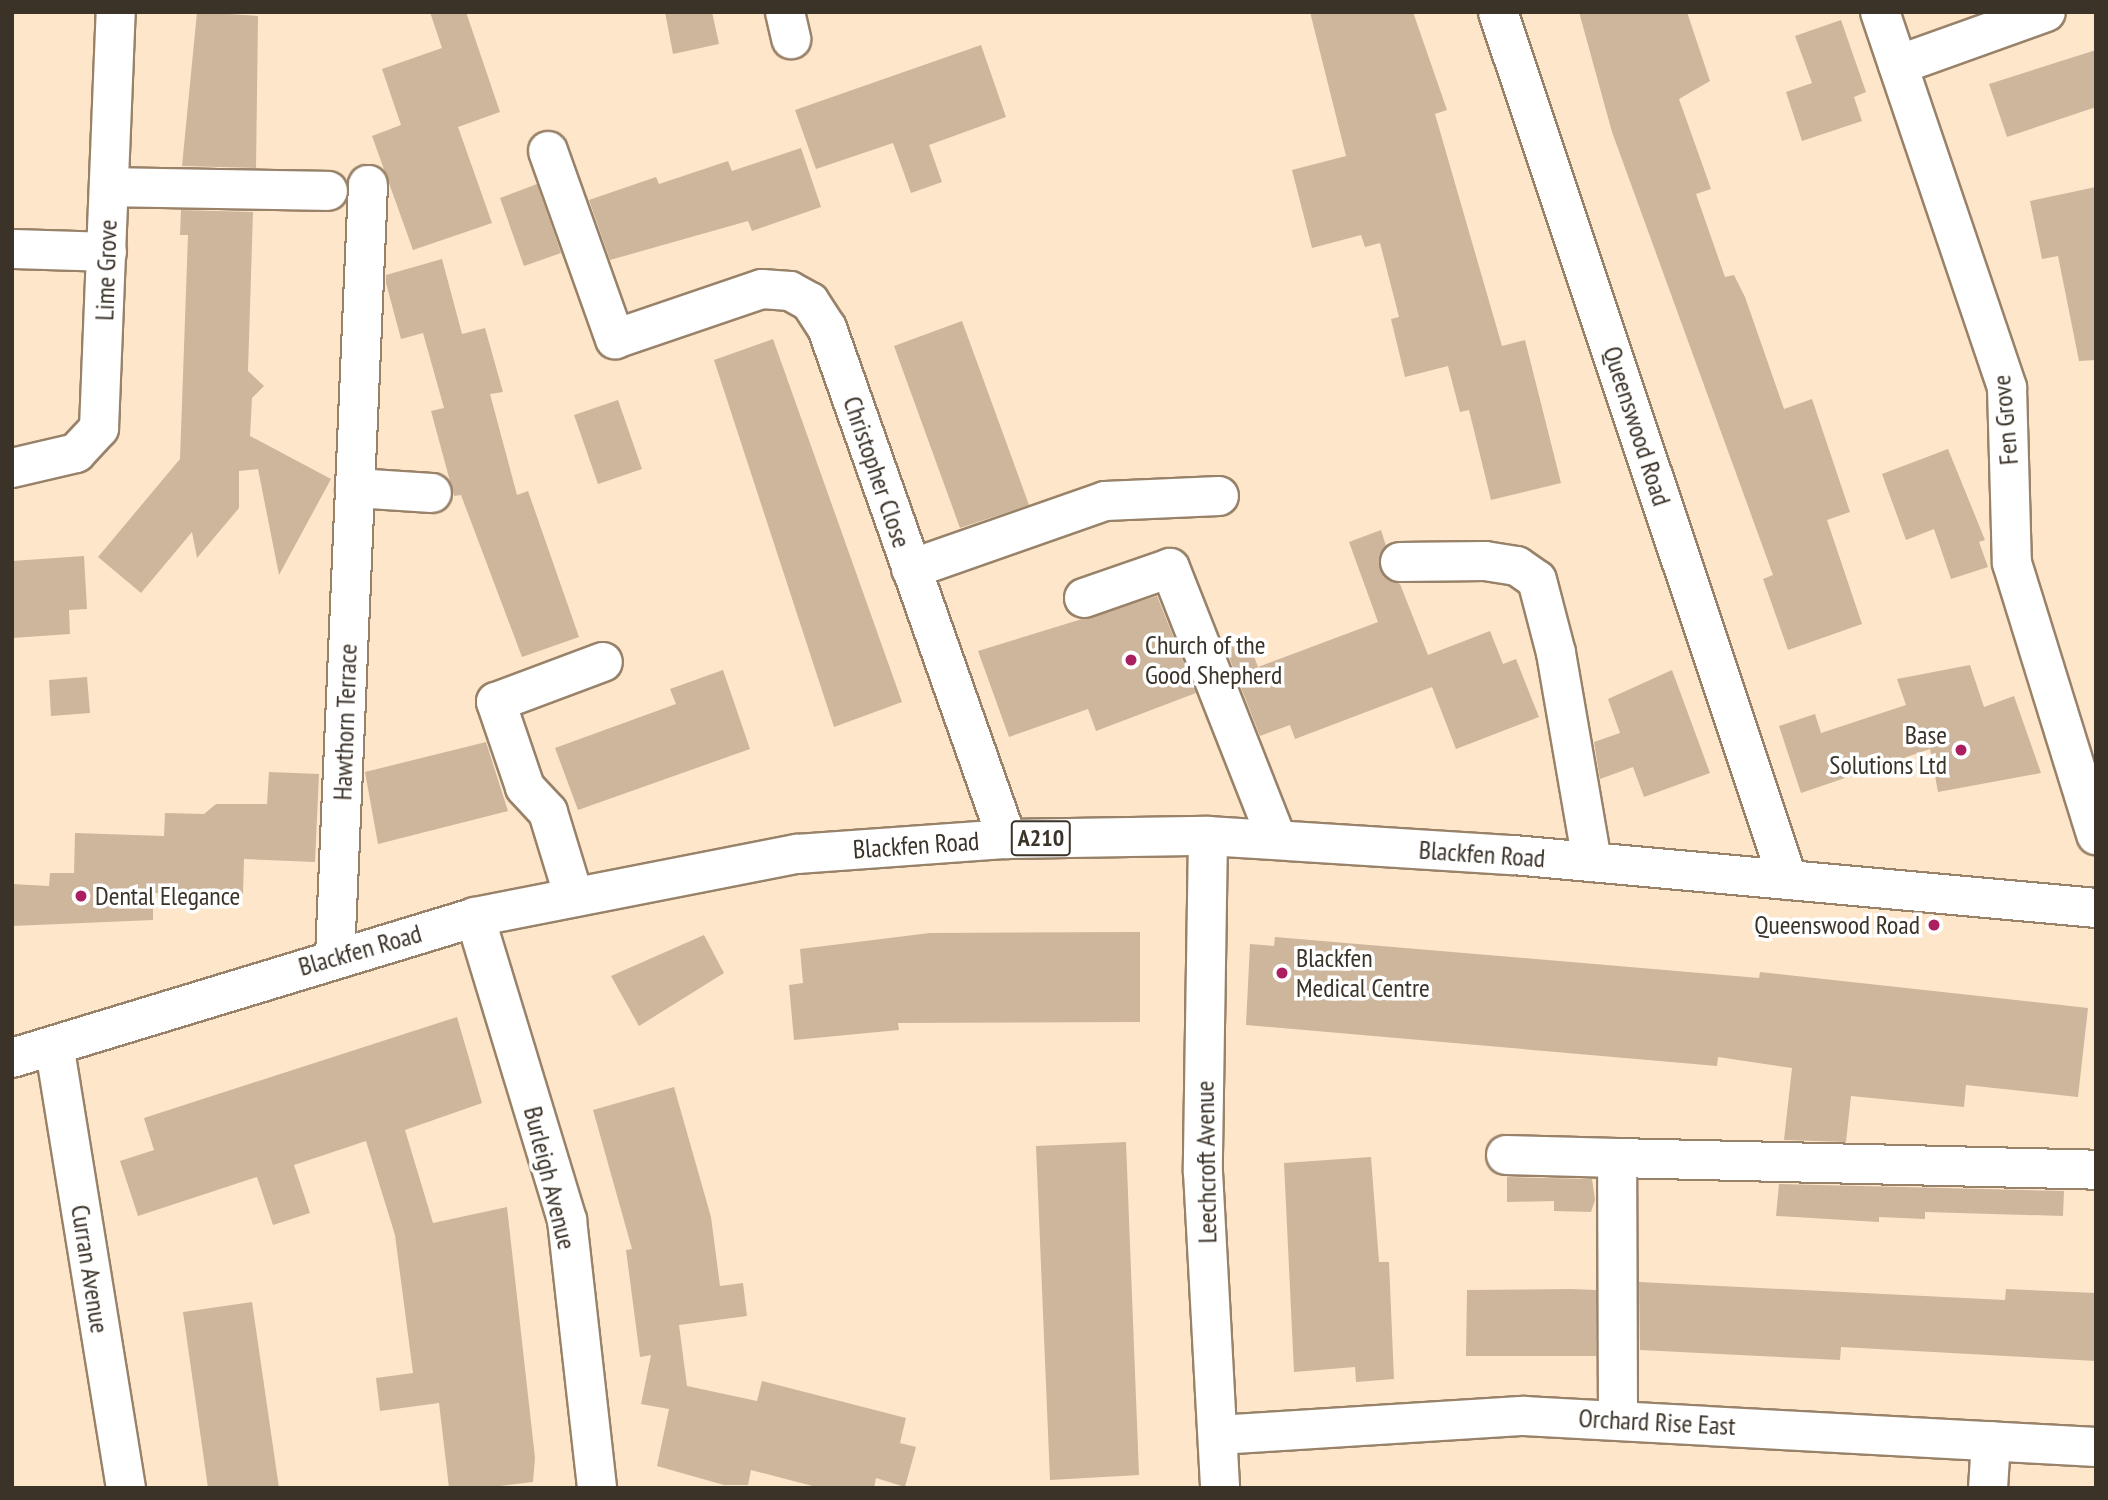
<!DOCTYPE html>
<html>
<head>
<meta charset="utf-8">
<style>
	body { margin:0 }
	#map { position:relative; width:2108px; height:1500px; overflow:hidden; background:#fee6cb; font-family:"PT Sans Narrow",sans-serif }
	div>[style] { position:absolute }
	.building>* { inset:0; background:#cdb69c }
	.roads { filter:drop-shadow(2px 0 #988269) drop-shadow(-2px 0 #988269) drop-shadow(0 2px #988269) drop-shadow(0 -2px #988269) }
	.minor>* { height:38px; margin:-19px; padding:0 19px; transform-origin:19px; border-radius:19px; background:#fff }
	.major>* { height:38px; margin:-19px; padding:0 19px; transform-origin:19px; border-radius:19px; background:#fff }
	.dots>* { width:19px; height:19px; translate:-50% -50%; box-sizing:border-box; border:4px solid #fff; border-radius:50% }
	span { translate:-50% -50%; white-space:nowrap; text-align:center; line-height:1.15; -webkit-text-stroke:7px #fff; paint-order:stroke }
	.shield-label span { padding:2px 5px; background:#fff; border:2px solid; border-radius:5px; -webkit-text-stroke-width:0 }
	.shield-label { font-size:24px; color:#3b3228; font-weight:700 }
	.street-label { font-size:26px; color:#3b3228 }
	.poi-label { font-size:26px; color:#3b3228 }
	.left { translate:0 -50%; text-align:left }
	.right { translate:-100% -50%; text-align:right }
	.frame { position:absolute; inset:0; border:14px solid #3b3228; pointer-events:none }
</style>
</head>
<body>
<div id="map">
	<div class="building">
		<div style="clip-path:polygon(197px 12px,258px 16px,256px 168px,182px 166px)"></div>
		<div style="clip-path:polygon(430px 12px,466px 12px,500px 112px,458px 127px,492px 223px,413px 250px,372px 136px,401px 125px,382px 69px,442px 48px)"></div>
		<div style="clip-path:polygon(665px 12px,712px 12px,719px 44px,673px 54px)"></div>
		<div style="clip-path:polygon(1310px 12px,1413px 12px,1447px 110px,1435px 114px,1502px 346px,1525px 340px,1561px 483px,1491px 500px,1469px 410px,1460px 412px,1448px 366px,1405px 377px,1391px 319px,1399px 317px,1380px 243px,1365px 247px,1361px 235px,1312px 248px,1292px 170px,1346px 156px)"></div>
		<div style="clip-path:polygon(1579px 12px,1687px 12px,1710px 81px,1679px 99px,1711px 189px,1696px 194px,1725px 277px,1734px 275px,1745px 297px,1784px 409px,1812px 399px,1850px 512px,1827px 520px,1862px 624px,1788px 650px,1763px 579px,1773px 575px,1612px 132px)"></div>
		<div style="clip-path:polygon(1841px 20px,1866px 92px,1854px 97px,1862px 121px,1802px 141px,1786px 92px,1812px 83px,1795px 36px)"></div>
		<div style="clip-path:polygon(981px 45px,1006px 117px,929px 145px,942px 182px,911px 193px,893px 143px,816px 169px,795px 110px)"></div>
		<div style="clip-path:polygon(2096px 50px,2096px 107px,2007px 137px,1989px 84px)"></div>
		<div style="clip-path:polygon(801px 148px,821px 207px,752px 231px,748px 221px,610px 260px,589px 200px,656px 177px,659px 184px,728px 161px,732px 171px)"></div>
		<div style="clip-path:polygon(537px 184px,561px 253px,524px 266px,500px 198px)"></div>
		<div style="clip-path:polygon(2096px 187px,2096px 360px,2079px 361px,2058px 256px,2042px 259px,2030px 201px)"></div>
		<div style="clip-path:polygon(181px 210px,253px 212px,248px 371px,264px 386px,252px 398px,250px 436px,331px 479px,279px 575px,258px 469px,239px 471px,239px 508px,197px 558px,192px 532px,141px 593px,98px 557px,180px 459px,188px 235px,180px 235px)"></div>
		<div style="clip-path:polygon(442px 259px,462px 334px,485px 328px,503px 392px,490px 394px,517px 495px,528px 491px,579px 637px,522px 657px,461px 495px,454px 496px,431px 411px,444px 408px,423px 333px,401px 339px,386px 283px,386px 275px)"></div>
		<div style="clip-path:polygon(962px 321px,1029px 505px,960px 528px,894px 346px)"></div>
		<div style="clip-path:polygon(773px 339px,902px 702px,834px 727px,714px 360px)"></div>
		<div style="clip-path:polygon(618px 400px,642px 469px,598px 484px,574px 415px)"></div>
		<div style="clip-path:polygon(1948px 449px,1985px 540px,1979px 542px,1988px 567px,1951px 579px,1934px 529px,1906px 540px,1882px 474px)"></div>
		<div style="clip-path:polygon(1381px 530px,1386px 546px,1381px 573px,1400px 584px,1428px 655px,1490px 631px,1503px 664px,1516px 659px,1539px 717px,1456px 749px,1432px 687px,1295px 739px,1290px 725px,1260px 736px,1225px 647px,1247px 638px,1258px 667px,1378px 622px,1349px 542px)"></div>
		<div style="clip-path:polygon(84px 556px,87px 609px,69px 610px,70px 634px,12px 638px,12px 561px)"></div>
		<div style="clip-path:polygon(1157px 596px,1196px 693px,1096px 731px,1088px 709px,1009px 737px,978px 651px)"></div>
		<div style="clip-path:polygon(1970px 665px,1984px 707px,2014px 696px,2041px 773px,1938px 792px,1930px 749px,1801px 793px,1779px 726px,1815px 714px,1821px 733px,1906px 705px,1897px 679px)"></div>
		<div style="clip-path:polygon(723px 670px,750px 749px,578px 810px,555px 748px,676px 704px,670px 689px)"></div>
		<div style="clip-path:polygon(1672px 670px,1710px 773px,1644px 797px,1633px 767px,1600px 779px,1594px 742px,1620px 733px,1608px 699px)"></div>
		<div style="clip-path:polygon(87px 677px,90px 713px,51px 716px,49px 680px)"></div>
		<div style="clip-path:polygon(486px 742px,508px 811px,378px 844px,365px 772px)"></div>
		<div style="clip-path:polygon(269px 772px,319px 774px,315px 862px,244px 859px,243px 894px,153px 893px,153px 920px,12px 926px,12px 884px,49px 886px,50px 873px,74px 873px,75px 833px,164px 836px,165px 813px,204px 814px,216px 804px,267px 804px)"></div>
		<div style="clip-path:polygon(1140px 932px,1140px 1022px,898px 1023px,899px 1030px,794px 1040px,789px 985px,803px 983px,800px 949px,930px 933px)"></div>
		<div style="clip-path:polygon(704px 935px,724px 973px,639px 1026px,611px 976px)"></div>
		<div style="clip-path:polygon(1275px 937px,1759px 978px,1760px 972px,2088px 1008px,2078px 1097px,1966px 1085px,1964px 1107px,1851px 1096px,1846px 1142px,1784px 1140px,1792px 1068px,1718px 1057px,1717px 1066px,1246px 1025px,1250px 944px,1274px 946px)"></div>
		<div style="clip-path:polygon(457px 1017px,482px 1103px,405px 1130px,433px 1223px,507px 1207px,535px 1458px,533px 1482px,484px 1488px,449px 1488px,439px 1403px,380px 1411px,376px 1378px,413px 1373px,395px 1235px,366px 1141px,294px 1165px,310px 1213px,273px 1225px,257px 1177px,138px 1216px,120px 1161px,154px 1150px,144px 1118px)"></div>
		<div style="clip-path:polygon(674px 1087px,711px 1217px,720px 1286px,743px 1283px,747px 1316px,679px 1325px,687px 1386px,757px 1401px,762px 1381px,906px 1418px,900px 1443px,916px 1447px,905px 1487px,876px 1478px,874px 1488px,820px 1488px,751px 1470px,748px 1485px,724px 1485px,657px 1466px,669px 1409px,641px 1404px,651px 1355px,640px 1357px,626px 1250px,632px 1249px,593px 1110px)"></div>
		<div style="clip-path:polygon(1126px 1142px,1139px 1475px,1050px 1480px,1036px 1146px)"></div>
		<div style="clip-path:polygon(1371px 1157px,1379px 1262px,1389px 1262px,1394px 1379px,1356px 1382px,1355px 1367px,1294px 1372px,1284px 1163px)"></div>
		<div style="clip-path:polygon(1507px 1177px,1592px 1179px,1595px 1200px,1591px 1212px,1554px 1211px,1554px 1201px,1507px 1202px)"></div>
		<div style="clip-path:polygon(1779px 1184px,2064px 1191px,2063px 1216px,1925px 1212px,1925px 1219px,1879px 1217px,1879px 1222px,1776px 1216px)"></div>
		<div style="clip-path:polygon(1639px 1282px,2005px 1300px,2006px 1289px,2096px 1293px,2096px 1361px,1841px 1347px,1840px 1360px,1640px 1350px)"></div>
		<div style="clip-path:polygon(1571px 1289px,1596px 1290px,1596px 1356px,1466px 1356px,1467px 1290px)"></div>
		<div style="clip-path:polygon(252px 1302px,279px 1488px,208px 1488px,183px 1312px)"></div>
	</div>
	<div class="roads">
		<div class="minor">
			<div style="left:785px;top:12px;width:28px;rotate:77deg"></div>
			<div style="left:1498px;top:12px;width:915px;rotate:71.53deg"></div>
			<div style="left:1880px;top:12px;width:397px;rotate:71.3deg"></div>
			<div style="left:2007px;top:388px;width:175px;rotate:88.4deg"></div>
			<div style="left:2012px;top:563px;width:285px;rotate:72.8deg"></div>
			<div style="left:1898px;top:65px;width:157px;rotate:-19.7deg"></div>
			<div style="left:548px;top:151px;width:200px;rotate:70.4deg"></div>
			<div style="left:615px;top:339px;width:155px;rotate:-18.8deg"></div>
			<div style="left:762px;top:289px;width:28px;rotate:4deg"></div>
			<div style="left:790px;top:291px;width:23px;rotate:29deg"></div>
			<div style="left:810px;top:302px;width:31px;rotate:57deg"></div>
			<div style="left:827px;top:328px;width:542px;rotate:70.6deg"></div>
			<div style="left:109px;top:187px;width:219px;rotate:1deg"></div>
			<div style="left:12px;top:249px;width:95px;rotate:1.8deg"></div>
			<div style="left:12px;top:468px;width:66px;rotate:-13.2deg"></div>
			<div style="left:76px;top:453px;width:34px;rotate:-47deg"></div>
			<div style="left:99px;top:428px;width:416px;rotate:-87.7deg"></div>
			<div style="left:355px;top:488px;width:77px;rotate:3.7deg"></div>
			<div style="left:1400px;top:562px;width:85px;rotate:-0.7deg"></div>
			<div style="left:1485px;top:561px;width:32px;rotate:9deg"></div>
			<div style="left:1517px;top:566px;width:24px;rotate:35deg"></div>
			<div style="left:1537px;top:580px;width:75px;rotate:75.4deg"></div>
			<div style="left:1556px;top:653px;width:212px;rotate:80.2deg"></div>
			<div style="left:911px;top:569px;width:206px;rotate:-19.3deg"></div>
			<div style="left:1105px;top:501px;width:114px;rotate:-2.5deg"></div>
			<div style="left:1084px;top:598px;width:91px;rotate:-19.2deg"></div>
			<div style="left:1170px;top:568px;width:291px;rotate:68.5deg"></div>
			<div style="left:1208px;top:836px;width:336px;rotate:90.9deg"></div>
			<div style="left:1203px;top:1172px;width:316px;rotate:86.9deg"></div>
			<div style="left:573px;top:894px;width:86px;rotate:-107deg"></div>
			<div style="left:548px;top:812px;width:34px;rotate:-133deg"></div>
			<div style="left:525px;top:787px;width:90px;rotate:-108.8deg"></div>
			<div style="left:496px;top:702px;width:114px;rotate:-20.5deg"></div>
			<div style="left:475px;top:917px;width:317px;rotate:73.1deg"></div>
			<div style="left:567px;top:1220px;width:270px;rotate:83.6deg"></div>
			<div style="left:335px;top:956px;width:772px;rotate:-87.55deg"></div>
			<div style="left:55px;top:1050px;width:444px;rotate:80.8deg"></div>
			<div style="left:1506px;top:1155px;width:111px;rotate:1.5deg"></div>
			<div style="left:1618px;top:1418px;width:260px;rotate:-90.2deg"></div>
			<div style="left:1617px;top:1158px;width:479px;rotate:1.4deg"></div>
			<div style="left:1218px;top:1435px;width:307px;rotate:-3.6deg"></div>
			<div style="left:1524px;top:1416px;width:573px;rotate:3.1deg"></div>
			<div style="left:1988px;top:1488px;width:47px;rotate:-86.3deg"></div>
		</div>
		<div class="major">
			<div style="left:12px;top:1058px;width:484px;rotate:-16.9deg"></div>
			<div style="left:475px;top:917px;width:328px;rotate:-11.1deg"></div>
			<div style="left:797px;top:854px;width:211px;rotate:-4.1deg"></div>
			<div style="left:1007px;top:839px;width:201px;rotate:-0.9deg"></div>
			<div style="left:1208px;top:836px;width:306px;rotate:3.6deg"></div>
			<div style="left:1513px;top:855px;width:585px;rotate:5.19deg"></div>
		</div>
	</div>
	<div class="dots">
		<div style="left:1131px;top:660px;background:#ab1f60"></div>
		<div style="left:1961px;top:750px;background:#ab1f60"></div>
		<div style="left:81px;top:896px;background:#ab1f60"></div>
		<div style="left:1934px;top:925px;background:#ab1f60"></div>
		<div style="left:1282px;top:973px;background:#ab1f60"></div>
	</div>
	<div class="shield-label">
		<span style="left:1041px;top:838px">A210</span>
	</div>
	<div class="street-label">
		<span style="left:106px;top:270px;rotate:-88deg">Lime Grove</span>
		<span style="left:2005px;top:420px;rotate:-95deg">Fen Grove</span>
		<span style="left:1637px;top:426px;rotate:72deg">Queenswood Road</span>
		<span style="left:877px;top:472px;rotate:71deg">Christopher Close</span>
		<span style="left:345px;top:722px;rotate:-88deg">Hawthorn Terrace</span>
		<span style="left:916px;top:845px;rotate:-4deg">Blackfen Road</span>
		<span style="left:1482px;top:854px;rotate:4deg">Blackfen Road</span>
		<span style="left:360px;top:950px;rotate:-16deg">Blackfen Road</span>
		<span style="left:1206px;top:1162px;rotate:-91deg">Leechcroft Avenue</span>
		<span style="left:550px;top:1178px;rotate:76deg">Burleigh Avenue</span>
		<span style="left:90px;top:1269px;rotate:81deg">Curran Avenue</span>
		<span style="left:1657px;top:1422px;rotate:3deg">Orchard Rise East</span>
	</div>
	<div class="poi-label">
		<span class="left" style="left:1145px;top:660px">Church of the<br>Good Shepherd</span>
		<span class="right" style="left:1947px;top:750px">Base<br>Solutions Ltd</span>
		<span class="left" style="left:95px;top:896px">Dental Elegance</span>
		<span class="right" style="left:1920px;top:925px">Queenswood Road</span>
		<span class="left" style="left:1296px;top:973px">Blackfen<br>Medical Centre</span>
	</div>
	<div class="frame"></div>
</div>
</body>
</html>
